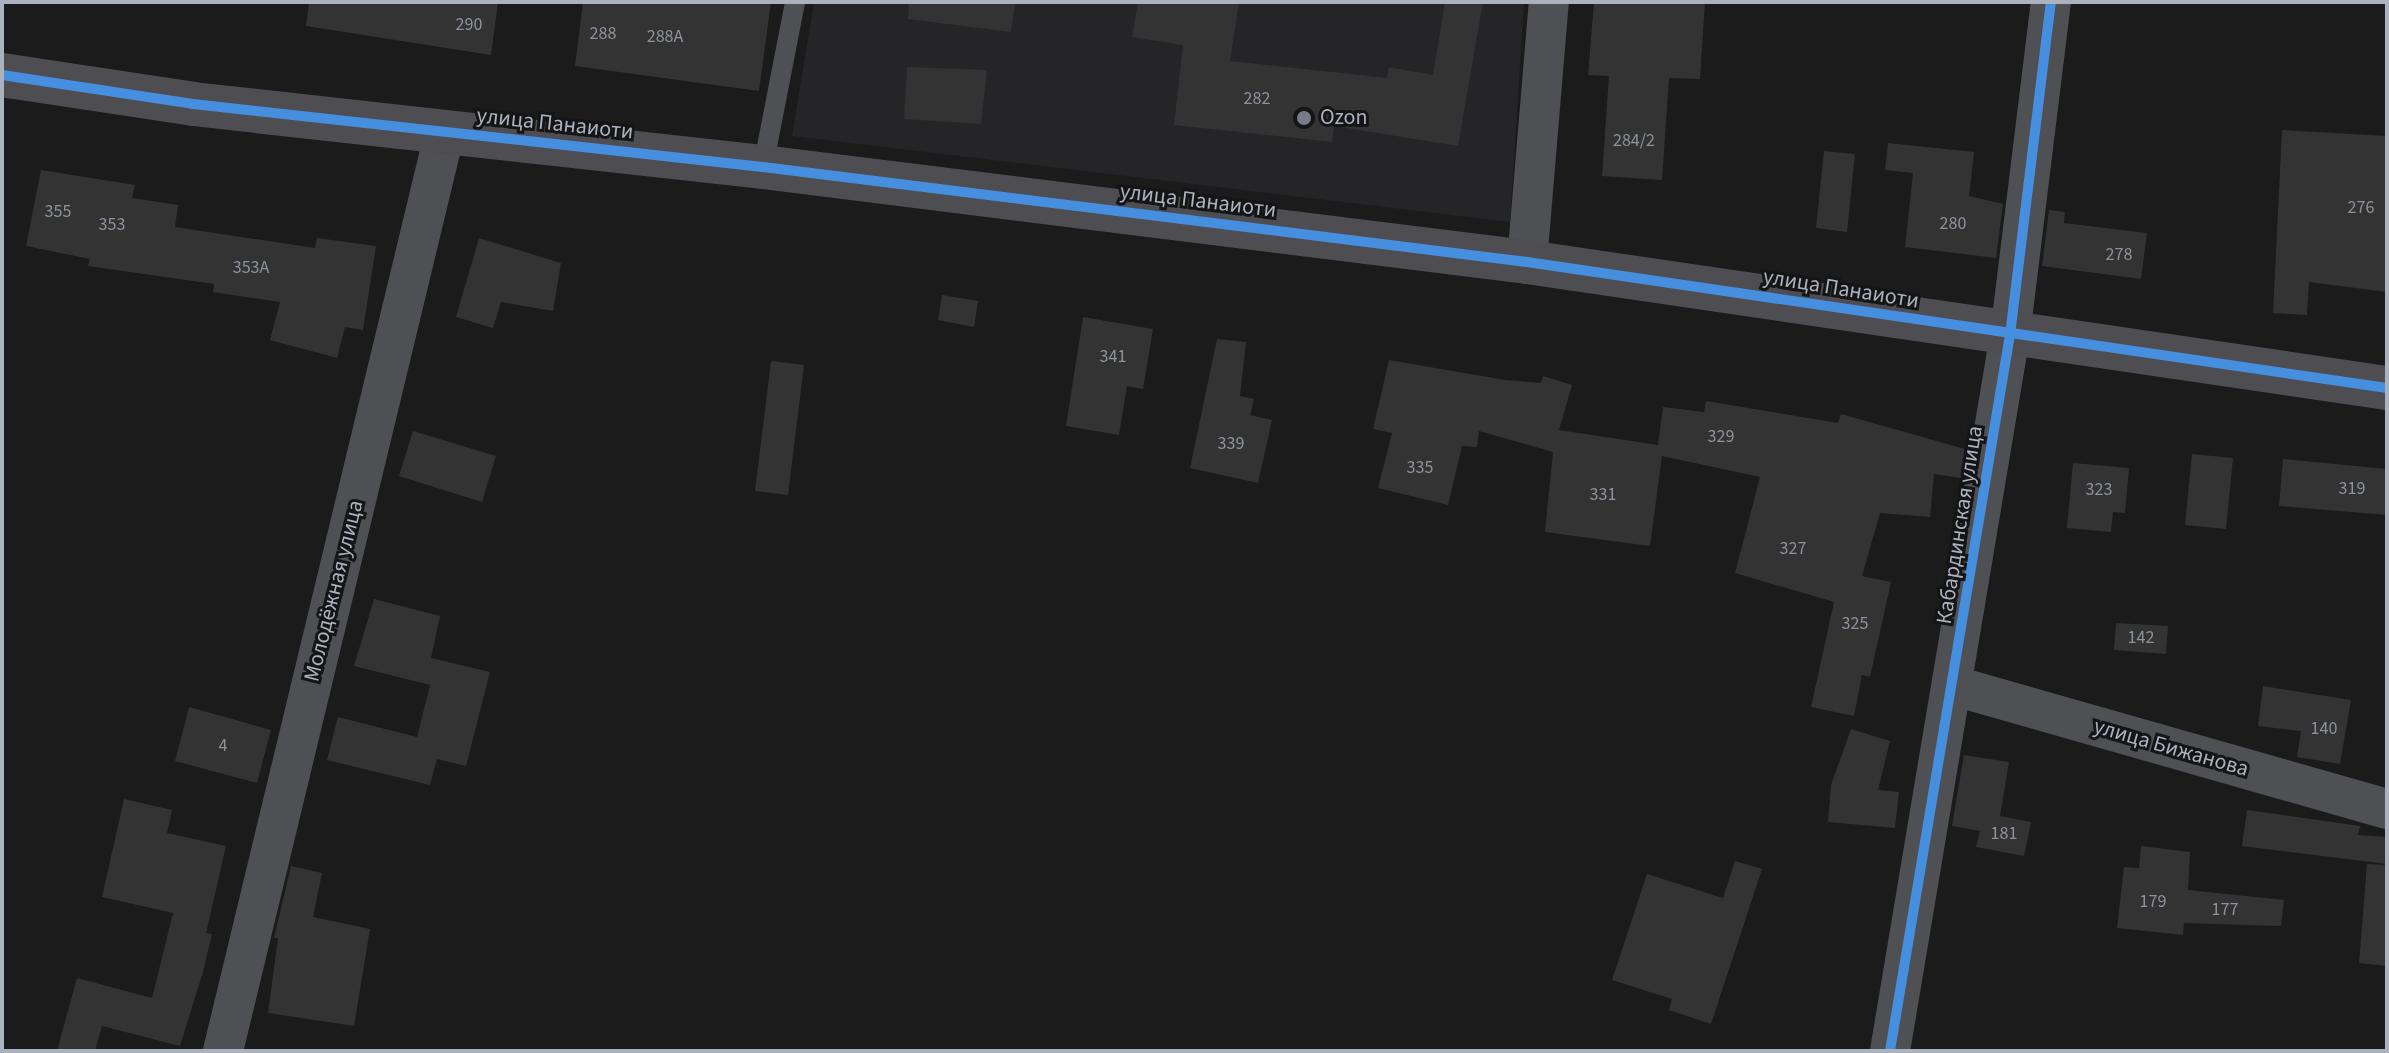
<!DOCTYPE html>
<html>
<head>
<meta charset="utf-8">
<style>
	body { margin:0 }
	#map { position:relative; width:2389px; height:1053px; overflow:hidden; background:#1b1b1c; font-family:"Source Sans 3",sans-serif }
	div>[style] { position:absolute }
	.built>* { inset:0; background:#252528 }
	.building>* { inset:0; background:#333334 }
	.lane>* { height:20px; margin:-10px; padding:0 10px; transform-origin:10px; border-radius:10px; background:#4f5054 }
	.street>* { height:40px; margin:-20px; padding:0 20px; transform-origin:20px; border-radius:20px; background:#4f5054 }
	.secondary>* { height:44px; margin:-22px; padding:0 22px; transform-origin:22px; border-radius:22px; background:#4e4e52 }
	.cycleway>* { height:10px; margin:-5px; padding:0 5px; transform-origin:5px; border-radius:5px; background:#468fdf }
	.dots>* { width:22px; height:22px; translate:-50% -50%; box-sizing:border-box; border:4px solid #151518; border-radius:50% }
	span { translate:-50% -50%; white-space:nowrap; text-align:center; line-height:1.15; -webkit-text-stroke:6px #151518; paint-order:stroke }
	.number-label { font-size:18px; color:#8d929b }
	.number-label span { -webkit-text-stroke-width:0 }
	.poi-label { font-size:22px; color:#abb1bd }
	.left { translate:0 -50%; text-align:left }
	.street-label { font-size:22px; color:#abb1bd }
	.frame { position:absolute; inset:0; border:4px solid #abb1bd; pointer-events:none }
</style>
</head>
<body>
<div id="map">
	<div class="built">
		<div style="clip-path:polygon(814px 2px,1524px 2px,1510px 222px,792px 136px)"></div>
	</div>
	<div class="building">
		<div style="clip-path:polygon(309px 2px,498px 2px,491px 55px,306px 26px)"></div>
		<div style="clip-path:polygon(583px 2px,771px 2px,759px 91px,575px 66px)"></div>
		<div style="clip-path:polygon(909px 2px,1015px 2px,1011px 32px,908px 19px)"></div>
		<div style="clip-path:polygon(1138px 2px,1239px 2px,1230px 61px,1387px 78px,1389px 67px,1433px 75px,1445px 2px,1483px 2px,1458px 146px,1334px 126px,1332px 142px,1174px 125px,1183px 45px,1132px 37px)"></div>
		<div style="clip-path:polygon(1594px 2px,1705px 2px,1700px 79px,1669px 78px,1662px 180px,1602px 176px,1609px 76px,1588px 75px)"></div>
		<div style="clip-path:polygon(907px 67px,987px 70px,981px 124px,904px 119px)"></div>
		<div style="clip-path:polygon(2282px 130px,2387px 136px,2387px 292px,2309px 282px,2307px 315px,2273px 313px)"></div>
		<div style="clip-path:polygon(1888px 143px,1974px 152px,1969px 196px,2003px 204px,1996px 258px,1905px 247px,1913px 173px,1885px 170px)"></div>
		<div style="clip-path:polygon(1824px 151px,1855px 154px,1847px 232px,1816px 228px)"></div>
		<div style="clip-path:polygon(41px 170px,135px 185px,132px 198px,178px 205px,175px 227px,315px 248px,317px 238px,376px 246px,363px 330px,345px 327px,337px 358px,270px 340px,280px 302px,213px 292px,214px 284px,88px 266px,90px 259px,26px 246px)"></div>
		<div style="clip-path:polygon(2049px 210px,2065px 212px,2064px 223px,2147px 233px,2141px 279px,2042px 266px)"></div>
		<div style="clip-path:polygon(479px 238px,561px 263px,553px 311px,501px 302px,493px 328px,456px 317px)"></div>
		<div style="clip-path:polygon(942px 295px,978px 301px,974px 327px,938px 320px)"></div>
		<div style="clip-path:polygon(1083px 317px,1153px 329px,1143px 389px,1127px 386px,1119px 435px,1066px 426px)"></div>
		<div style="clip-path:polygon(1217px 339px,1246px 342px,1240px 396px,1254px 399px,1250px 415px,1272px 420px,1258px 483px,1190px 468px)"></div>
		<div style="clip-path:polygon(1389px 360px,1505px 380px,1541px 383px,1543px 376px,1572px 385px,1559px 430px,1658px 445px,1663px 407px,1704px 412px,1706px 401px,1838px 423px,1841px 414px,1965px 449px,1961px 478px,1934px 474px,1930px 517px,1880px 513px,1862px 576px,1891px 582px,1870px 677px,1862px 675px,1854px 716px,1811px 707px,1834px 602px,1735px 573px,1760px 477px,1662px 456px,1650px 546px,1545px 532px,1553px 452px,1479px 431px,1477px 447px,1462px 446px,1448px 505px,1378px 488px,1392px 433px,1373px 429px)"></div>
		<div style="clip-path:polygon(771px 361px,804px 365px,788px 495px,755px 491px)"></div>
		<div style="clip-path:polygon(413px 431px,496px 456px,482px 502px,399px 476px)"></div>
		<div style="clip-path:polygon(2192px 454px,2233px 458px,2226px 529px,2185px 525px)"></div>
		<div style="clip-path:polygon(2283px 459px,2387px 469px,2387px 515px,2279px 506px)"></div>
		<div style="clip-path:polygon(2073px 463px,2129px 468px,2125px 513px,2113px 512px,2111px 532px,2067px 528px)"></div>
		<div style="clip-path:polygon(374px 599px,440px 616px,431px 658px,490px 672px,466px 766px,437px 759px,430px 785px,327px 760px,338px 717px,417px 737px,430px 685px,354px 666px)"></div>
		<div style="clip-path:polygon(2116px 623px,2168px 626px,2166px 654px,2114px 650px)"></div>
		<div style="clip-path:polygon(2263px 686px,2351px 700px,2340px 764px,2297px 757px,2301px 731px,2258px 726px)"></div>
		<div style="clip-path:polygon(189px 707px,271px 730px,257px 783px,175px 761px)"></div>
		<div style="clip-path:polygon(1851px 729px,1890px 741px,1878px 790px,1899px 792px,1895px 828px,1828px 822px,1831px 785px)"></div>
		<div style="clip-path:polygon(1964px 755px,2009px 762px,2000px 816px,2031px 822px,2024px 856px,1976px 847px,1980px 831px,1952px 826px)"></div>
		<div style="clip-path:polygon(124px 799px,172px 810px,167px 833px,226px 846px,206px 933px,212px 934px,203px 972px,180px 1046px,102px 1026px,95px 1051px,57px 1051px,77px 978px,152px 998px,173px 913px,102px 897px)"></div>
		<div style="clip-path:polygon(2247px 810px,2360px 826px,2358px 835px,2387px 837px,2387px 864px,2242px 846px)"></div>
		<div style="clip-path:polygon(2141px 846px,2190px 852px,2188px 890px,2284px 900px,2281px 926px,2184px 923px,2183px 935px,2117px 928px,2124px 867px,2139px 868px)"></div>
		<div style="clip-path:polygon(1735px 861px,1762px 869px,1711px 1024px,1669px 1010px,1672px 999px,1612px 980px,1647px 874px,1723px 898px)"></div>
		<div style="clip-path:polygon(2367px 864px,2387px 865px,2387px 966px,2359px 963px)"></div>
		<div style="clip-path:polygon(291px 866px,322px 873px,313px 917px,370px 929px,354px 1026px,268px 1013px,278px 938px,274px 938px)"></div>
	</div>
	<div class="lane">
		<div style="left:763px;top:167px;width:168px;rotate:-79deg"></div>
	</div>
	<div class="street">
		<div style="left:1527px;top:262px;width:261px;rotate:-85.2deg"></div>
		<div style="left:1955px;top:686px;width:449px;rotate:15.9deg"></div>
		<div style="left:223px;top:1051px;width:946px;rotate:-76.43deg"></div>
		<div style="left:1890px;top:1051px;width:726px;rotate:-80.49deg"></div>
		<div style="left:2010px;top:335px;width:336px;rotate:-83deg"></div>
	</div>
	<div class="secondary">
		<div style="left:2px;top:75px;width:193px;rotate:8.6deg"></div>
		<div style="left:193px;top:104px;width:573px;rotate:6.31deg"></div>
		<div style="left:763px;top:167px;width:770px;rotate:7.09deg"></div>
		<div style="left:1527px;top:262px;width:869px;rotate:8.34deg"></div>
	</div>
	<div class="cycleway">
		<div style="left:2px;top:75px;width:193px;rotate:8.6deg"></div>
		<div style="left:193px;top:104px;width:573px;rotate:6.31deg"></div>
		<div style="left:763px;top:167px;width:770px;rotate:7.09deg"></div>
		<div style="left:1527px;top:262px;width:869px;rotate:8.34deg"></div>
		<div style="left:1890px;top:1051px;width:726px;rotate:-80.49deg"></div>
		<div style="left:2010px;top:335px;width:336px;rotate:-83deg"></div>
	</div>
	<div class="dots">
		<div style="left:1304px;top:118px;background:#797c85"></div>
	</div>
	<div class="number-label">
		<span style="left:469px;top:25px">290</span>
		<span style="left:603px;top:34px">288</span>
		<span style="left:665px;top:37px">288А</span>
		<span style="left:1257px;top:99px">282</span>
		<span style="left:1634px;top:141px">284/2</span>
		<span style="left:2361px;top:208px">276</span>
		<span style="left:58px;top:212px">355</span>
		<span style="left:1953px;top:224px">280</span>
		<span style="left:112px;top:225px">353</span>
		<span style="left:2119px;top:255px">278</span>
		<span style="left:251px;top:268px">353А</span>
		<span style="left:1113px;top:357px">341</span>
		<span style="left:1721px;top:437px">329</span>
		<span style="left:1231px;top:444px">339</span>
		<span style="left:1420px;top:468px">335</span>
		<span style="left:2352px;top:489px">319</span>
		<span style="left:2099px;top:490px">323</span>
		<span style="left:1603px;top:495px">331</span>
		<span style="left:1793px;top:549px">327</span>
		<span style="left:1855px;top:624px">325</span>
		<span style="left:2141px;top:638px">142</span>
		<span style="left:2324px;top:729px">140</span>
		<span style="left:223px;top:746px">4</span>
		<span style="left:2004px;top:834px">181</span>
		<span style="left:2153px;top:902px">179</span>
		<span style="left:2225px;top:910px">177</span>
	</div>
	<div class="poi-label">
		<span class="left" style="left:1320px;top:118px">Ozon</span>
	</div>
	<div class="street-label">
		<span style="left:555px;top:124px;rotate:6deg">улица Панаиоти</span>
		<span style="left:1198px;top:201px;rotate:7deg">улица Панаиоти</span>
		<span style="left:1841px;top:289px;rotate:9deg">улица Панаиоти</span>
		<span style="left:1960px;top:525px;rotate:-81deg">Кабардинская улица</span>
		<span style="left:334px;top:591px;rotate:-76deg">Молодёжная улица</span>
		<span style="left:2171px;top:748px;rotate:16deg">улица Бижанова</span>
	</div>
	<div class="frame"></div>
</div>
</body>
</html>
